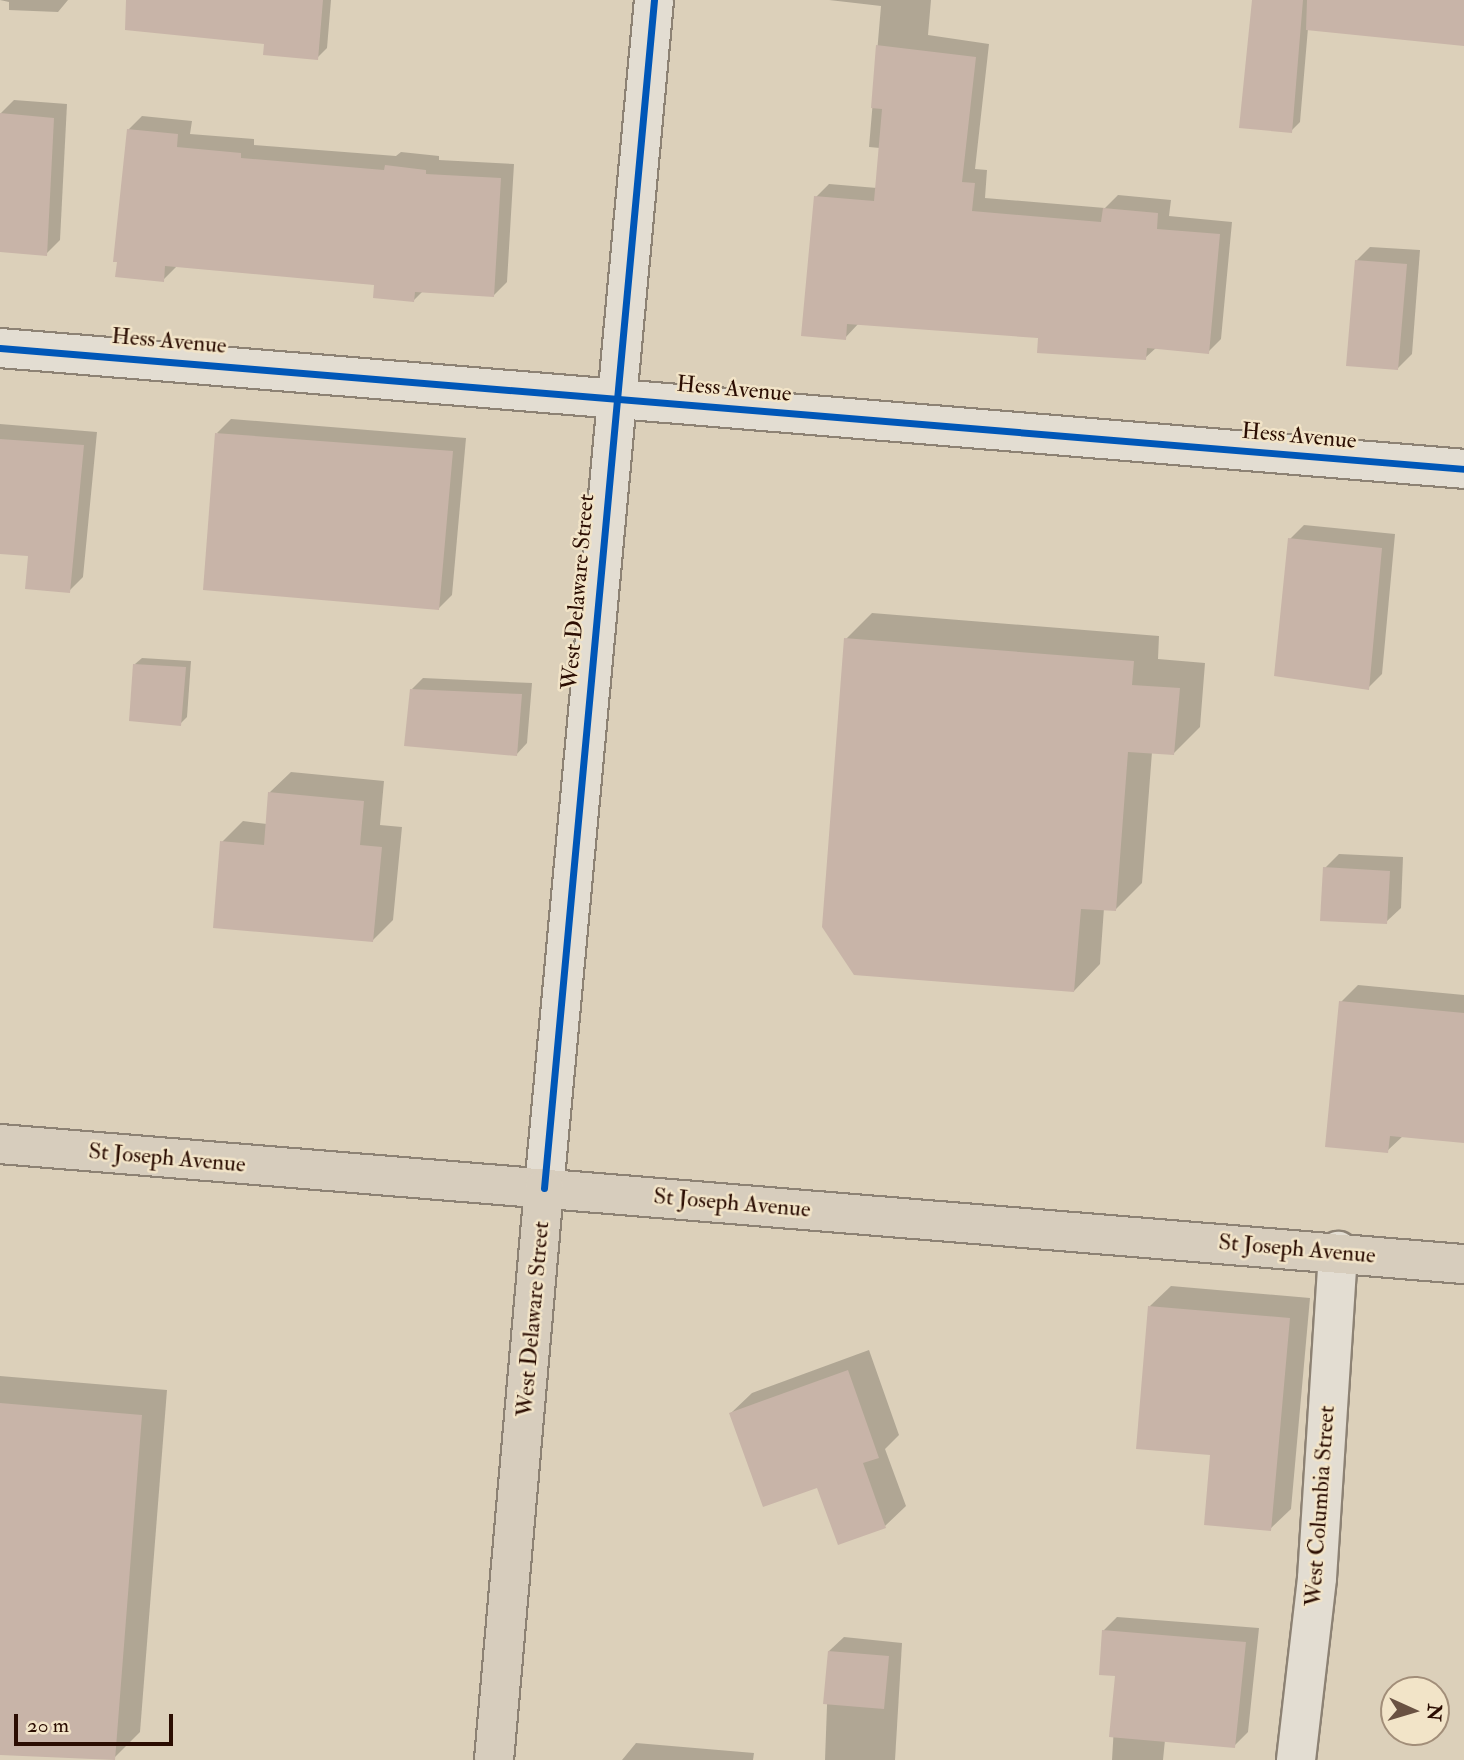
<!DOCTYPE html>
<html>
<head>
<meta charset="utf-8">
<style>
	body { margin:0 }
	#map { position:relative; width:1464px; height:1760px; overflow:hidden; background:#dcd0ba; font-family:"IM FELL Double Pica",serif }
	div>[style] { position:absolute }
	.shadow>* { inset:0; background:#0003 }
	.building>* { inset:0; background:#c8b4a8 }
	.roads { filter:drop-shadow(2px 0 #8d8274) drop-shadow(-2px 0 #8d8274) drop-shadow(0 2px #8d8274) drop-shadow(0 -2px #8d8274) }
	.minor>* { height:38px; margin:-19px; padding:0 19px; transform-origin:19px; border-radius:19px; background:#e3ddd2 }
	.major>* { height:38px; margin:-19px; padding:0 19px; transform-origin:19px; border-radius:19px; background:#d7cdbd }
	.cycleway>* { height:7px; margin:-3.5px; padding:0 3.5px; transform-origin:3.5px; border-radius:3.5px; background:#0057b8 }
	span { translate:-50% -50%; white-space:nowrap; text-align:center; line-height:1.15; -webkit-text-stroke:5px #f2e4c8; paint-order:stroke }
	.street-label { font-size:23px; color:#2b0d02 }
	.north { position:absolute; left:1380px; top:1676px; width:70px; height:70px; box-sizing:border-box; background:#f2e4c8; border:2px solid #a28e79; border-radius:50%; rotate:94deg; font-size:19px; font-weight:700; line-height:28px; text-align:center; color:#2b0d02 }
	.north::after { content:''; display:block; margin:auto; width:24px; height:32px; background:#695142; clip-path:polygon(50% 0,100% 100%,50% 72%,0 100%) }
	.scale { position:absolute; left:14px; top:1714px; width:159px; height:32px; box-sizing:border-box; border:4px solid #2b0d02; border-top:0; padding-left:9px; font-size:21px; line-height:24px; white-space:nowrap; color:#2b0d02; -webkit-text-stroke:5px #f2e4c8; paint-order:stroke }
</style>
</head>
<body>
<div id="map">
	<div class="shadow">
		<div style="clip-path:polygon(0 0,68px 0,58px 12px,9px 10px,9px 2px)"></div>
		<div style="clip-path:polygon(142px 0,331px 0,327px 48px,317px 58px)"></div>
		<div style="clip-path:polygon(829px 0,931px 0,928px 35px,989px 44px,975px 169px,987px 170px,985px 198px,1105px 208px,1118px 195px,1171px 200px,1169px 216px,1232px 222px,1221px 339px,1208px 352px,1157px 347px,1145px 358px,1040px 336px,859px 323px,845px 338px,816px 197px,829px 184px,877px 188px,880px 148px,869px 147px,881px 6px)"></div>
		<div style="clip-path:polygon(1254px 0,1464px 0,1464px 44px,1308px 28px,1300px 122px,1291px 131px)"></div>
		<div style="clip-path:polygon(14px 100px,67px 104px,60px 240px,46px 254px,0 250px,0 114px)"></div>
		<div style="clip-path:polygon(142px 116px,192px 121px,190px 134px,254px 139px,254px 145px,396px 156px,401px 152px,439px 156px,439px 160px,514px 164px,507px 282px,493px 296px,423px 291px,414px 300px,376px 284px,177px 266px,163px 280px,128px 130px)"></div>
		<div style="clip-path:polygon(1370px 247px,1420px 250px,1412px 354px,1398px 368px,1356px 261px)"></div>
		<div style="clip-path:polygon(231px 419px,466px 438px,452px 595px,438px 609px,217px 433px)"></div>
		<div style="clip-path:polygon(0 424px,97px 432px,83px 577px,69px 591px,30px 554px,0 552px)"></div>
		<div style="clip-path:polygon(1304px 525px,1395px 534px,1382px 674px,1368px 688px,1290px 539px)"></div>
		<div style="clip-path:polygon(872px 613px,1159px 636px,1158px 659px,1205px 663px,1200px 727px,1174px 753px,1152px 752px,1142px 883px,1116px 909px,1104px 908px,1100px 964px,1074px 991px,846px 639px)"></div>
		<div style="clip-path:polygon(142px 658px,191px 661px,187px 717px,180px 724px,135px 664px)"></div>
		<div style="clip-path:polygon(423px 678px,532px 683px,527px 743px,516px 755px,412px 689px)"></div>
		<div style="clip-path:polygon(291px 772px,384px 781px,380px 825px,402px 827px,393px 920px,372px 941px,222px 842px,243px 821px,267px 824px,270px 792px)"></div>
		<div style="clip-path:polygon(1339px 854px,1403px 857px,1401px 908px,1386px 922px,1325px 868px)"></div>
		<div style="clip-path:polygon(1358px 985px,1464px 995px,1464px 1141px,1403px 1136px,1387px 1151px,1341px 1002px)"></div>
		<div style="clip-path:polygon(1171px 1286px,1310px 1298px,1291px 1509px,1270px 1529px,1212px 1454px,1150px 1306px)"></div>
		<div style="clip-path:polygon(869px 1350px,899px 1435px,885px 1449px,906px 1506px,885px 1526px,818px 1485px,731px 1413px,752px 1393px)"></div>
		<div style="clip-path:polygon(0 1376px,167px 1390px,140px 1732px,114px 1758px,0 1753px)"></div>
		<div style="clip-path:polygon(1117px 1617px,1259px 1628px,1248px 1732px,1234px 1746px,1165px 1740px,1163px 1760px,1112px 1760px,1117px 1675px,1103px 1631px)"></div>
		<div style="clip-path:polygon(844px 1637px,902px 1643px,895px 1760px,825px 1760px,829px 1651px)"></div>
		<div style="clip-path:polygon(636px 1743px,754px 1753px,753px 1760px,622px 1760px)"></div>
	</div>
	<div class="building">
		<div style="clip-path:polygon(126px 0,323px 0,318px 60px,263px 55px,264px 44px,125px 30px)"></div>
		<div style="clip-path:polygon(1252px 0,1303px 0,1292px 133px,1239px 128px)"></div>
		<div style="clip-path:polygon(1307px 0,1464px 0,1464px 46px,1306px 30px)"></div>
		<div style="clip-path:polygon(876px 45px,976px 57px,962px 182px,975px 183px,972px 211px,1101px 222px,1103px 208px,1158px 213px,1157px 229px,1220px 234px,1209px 354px,1147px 348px,1146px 360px,1037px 353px,1038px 338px,847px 324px,846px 340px,801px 336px,814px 196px,874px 201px,882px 109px,871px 108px)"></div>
		<div style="clip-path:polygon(0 113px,54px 118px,47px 256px,0 252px)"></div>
		<div style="clip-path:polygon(127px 129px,178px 134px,177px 147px,241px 153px,241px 158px,384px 170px,385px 165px,426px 170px,426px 174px,501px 178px,494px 297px,415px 292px,414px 302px,373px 298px,374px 285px,165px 266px,164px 282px,115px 277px,117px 262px,113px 262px)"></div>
		<div style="clip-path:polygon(1355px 260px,1407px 264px,1398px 370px,1346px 366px)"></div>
		<div style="clip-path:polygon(215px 433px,453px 451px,439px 610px,203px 590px)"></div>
		<div style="clip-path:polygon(0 439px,84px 445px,70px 593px,25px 589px,28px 556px,0 554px)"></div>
		<div style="clip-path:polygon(1288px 538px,1382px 548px,1369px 690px,1274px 676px)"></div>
		<div style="clip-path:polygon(844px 638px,1134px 661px,1132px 685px,1180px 688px,1174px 755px,1128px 752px,1116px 911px,1081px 909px,1074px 992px,854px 975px,822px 927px)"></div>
		<div style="clip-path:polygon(133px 664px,186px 667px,181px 726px,129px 721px)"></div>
		<div style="clip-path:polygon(410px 689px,522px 694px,517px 756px,404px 746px)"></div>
		<div style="clip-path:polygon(268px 792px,364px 801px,360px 845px,382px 847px,373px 942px,213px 928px,220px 841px,264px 845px)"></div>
		<div style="clip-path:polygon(1323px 867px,1390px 871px,1387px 924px,1320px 921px)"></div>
		<div style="clip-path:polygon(1339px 1001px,1464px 1013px,1464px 1143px,1390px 1136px,1388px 1153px,1325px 1147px)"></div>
		<div style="clip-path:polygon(1148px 1306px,1290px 1318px,1271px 1531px,1204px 1525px,1210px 1455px,1136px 1449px)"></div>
		<div style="clip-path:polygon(848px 1370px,879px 1458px,863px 1463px,886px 1528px,838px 1545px,817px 1488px,763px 1507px,729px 1413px)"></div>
		<div style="clip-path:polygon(0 1403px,142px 1415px,115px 1760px,0 1755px)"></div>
		<div style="clip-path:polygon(1102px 1630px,1246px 1642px,1235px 1748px,1109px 1737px,1115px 1676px,1099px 1675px)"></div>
		<div style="clip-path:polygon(828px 1651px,889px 1656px,884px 1709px,823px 1704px)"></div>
	</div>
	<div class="roads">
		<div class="minor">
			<div style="left:0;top:348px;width:1469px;rotate:4.72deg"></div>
			<div style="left:544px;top:1188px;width:1193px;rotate:-84.71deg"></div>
			<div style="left:1296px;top:1760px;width:183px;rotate:-83.4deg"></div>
			<div style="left:1317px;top:1578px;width:328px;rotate:-86.3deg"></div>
		</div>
		<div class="major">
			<div style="left:0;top:1144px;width:1469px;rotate:4.69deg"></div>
			<div style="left:494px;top:1760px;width:574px;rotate:-85deg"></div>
		</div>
	</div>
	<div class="cycleway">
		<div style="left:0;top:348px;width:1469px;rotate:4.72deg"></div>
		<div style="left:544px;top:1188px;width:1193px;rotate:-84.71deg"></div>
	</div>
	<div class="street-label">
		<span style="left:169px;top:341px;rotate:5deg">Hess Avenue</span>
		<span style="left:734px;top:389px;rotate:5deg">Hess Avenue</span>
		<span style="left:1299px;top:436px;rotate:5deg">Hess Avenue</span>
		<span style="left:578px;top:592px;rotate:-85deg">West Delaware Street</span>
		<span style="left:167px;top:1158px;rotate:5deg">St Joseph Avenue</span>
		<span style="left:732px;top:1203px;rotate:5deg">St Joseph Avenue</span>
		<span style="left:1297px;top:1249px;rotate:5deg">St Joseph Avenue</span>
		<span style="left:533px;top:1319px;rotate:-85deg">West Delaware Street</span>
		<span style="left:1320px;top:1506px;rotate:-86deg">West Columbia Street</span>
	</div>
	<div class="north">N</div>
	<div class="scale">20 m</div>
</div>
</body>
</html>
